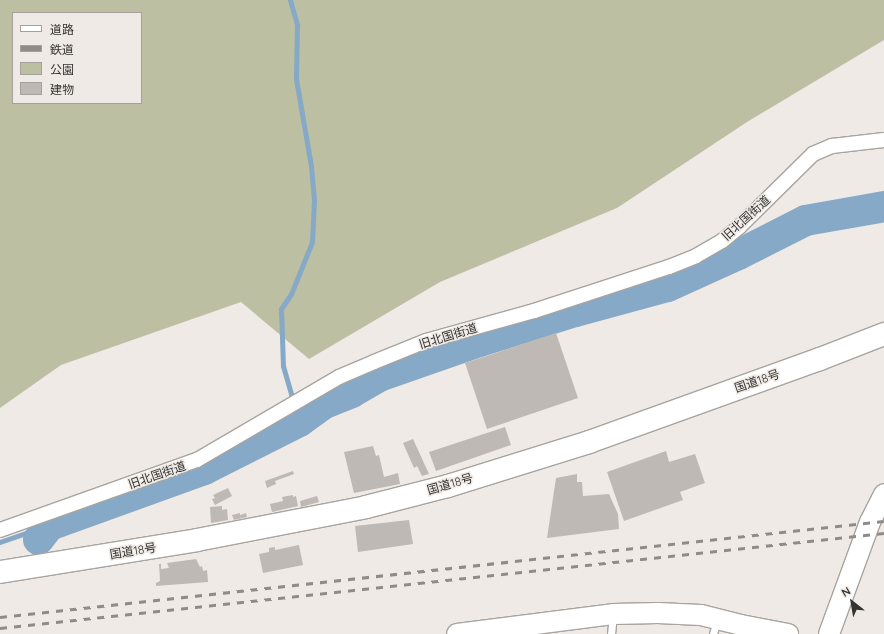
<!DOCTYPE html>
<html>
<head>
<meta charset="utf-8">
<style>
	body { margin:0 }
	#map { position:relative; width:884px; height:634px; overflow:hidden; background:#efeae5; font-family:Quicksand,"Noto Sans JP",sans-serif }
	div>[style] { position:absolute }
	.green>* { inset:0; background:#bcbfa2 }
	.stream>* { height:5px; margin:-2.5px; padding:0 2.5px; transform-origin:2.5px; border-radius:2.5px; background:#86a9c7 }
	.river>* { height:31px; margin:-15.5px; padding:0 15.5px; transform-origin:15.5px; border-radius:15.5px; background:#86a9c7 }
	.building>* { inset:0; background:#beb9b4 }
	.roads { filter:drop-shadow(1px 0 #a8a49f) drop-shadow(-1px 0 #a8a49f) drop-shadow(0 1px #a8a49f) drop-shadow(0 -1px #a8a49f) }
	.lane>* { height:7px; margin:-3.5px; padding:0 3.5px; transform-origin:3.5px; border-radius:3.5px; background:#fff }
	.street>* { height:14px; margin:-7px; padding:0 7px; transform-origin:7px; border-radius:7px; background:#fff }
	.secondary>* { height:20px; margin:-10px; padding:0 10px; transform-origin:10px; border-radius:10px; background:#fff }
	.highway>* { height:22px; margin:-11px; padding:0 11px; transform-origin:11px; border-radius:11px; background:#fff }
	.rail>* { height:3px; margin-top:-1.5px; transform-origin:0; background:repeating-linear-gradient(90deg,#8f8c88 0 7px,transparent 0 14px) }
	span { translate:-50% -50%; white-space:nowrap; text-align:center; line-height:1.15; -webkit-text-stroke:3px #efeae5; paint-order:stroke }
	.street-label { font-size:12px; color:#343331 }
	.legend { position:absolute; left:12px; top:12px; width:130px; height:92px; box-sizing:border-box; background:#efeae5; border:1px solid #a4a19d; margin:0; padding:5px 7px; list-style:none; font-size:12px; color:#343331 }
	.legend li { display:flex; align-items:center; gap:8px; height:20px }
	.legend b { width:20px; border:1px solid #a4a19d }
	.north { position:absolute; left:832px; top:582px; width:40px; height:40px; -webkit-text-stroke:3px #efeae5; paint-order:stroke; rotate:329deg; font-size:11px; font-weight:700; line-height:16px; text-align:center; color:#343331 }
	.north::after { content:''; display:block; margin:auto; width:14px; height:18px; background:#343331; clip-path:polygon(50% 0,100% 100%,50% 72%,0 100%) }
</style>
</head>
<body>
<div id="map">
	<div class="green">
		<div style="clip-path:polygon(evenodd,0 0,884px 0,884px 40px,747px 122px,617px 208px,440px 282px,309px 359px,241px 302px,61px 365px,0 408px,0 0,13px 13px,141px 13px,141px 103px,13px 103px,13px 13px)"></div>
	</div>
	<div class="stream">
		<div style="left:290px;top:0;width:26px;rotate:74deg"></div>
		<div style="left:297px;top:25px;width:54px;rotate:91.1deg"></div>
		<div style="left:296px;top:79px;width:88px;rotate:80.2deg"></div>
		<div style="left:311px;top:166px;width:34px;rotate:85deg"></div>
		<div style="left:314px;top:200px;width:42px;rotate:92.7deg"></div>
		<div style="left:312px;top:242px;width:56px;rotate:112deg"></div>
		<div style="left:291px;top:294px;width:18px;rotate:124deg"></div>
		<div style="left:281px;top:309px;width:57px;rotate:88deg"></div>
		<div style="left:283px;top:366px;width:57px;rotate:73.8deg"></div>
		<div style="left:0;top:542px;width:52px;rotate:-19.1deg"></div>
	</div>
	<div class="river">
		<div style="left:38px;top:539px;width:18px;rotate:-52deg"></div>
		<div style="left:49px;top:525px;width:165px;rotate:-19.9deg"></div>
		<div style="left:204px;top:469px;width:106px;rotate:-26.8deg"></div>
		<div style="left:299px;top:421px;width:29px;rotate:-36deg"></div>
		<div style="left:322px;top:404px;width:31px;rotate:-22deg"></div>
		<div style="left:351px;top:392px;width:34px;rotate:-30deg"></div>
		<div style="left:381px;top:375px;width:104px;rotate:-19.1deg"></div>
		<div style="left:479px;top:341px;width:101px;rotate:-17.4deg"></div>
		<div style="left:575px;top:311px;width:95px;rotate:-15.2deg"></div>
		<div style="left:667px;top:286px;width:78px;rotate:-24.3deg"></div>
		<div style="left:738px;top:254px;width:75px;rotate:-26.9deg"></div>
		<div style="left:805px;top:220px;width:80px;rotate:-10deg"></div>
	</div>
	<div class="building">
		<div style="clip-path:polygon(556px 333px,578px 398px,487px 429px,465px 363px)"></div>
		<div style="clip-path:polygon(505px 427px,511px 445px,436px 471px,429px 452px)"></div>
		<div style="clip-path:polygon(413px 439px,429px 474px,422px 476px,417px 466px,414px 468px,403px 443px)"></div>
		<div style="clip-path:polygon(373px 446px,376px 456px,379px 455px,384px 477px,398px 473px,400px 484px,354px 493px,344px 452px)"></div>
		<div style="clip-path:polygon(666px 451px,669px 462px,695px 454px,705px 483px,680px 492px,683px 500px,624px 521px,607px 472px)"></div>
		<div style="clip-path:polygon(293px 471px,294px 474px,275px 481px,276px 484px,267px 488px,265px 481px)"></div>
		<div style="clip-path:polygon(577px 474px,577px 482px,582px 482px,583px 496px,609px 494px,618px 514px,619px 529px,547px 538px,556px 478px)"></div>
		<div style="clip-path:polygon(228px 488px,232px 496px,215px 505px,212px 499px,215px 498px,213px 495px)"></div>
		<div style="clip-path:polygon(293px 495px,293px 497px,296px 496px,298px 506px,272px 512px,270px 504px,283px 501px,282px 497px)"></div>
		<div style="clip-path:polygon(317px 496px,319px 502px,301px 507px,300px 501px)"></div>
		<div style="clip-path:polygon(222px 506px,222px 510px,227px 509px,228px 520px,211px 523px,210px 507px)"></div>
		<div style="clip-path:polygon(240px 513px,240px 515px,246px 513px,247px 517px,234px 520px,232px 515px)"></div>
		<div style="clip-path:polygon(409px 520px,413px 544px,358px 552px,355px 526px)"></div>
		<div style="clip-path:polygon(299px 545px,303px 565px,263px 573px,259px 554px,269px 552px,269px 548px,275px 547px,275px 550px)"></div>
		<div style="clip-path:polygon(196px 559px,200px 567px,202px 566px,203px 571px,207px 570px,208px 582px,156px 586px,156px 583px,160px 581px,159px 564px,161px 564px,161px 569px,169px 568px,167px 563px)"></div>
	</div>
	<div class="roads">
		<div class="lane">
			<div style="left:611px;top:634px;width:19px;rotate:-84deg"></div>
			<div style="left:713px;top:634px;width:15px;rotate:-74deg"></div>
		</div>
		<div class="street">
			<div style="left:0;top:530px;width:209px;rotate:-19.6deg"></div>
			<div style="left:197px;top:460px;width:164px;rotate:-30.3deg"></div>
			<div style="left:339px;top:377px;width:38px;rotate:-23deg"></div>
			<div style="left:374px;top:362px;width:56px;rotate:-22deg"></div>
			<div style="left:426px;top:341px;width:112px;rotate:-15.5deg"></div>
			<div style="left:534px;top:311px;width:142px;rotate:-18.1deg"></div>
			<div style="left:669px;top:267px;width:29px;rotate:-22deg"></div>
			<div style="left:696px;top:256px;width:30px;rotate:-30deg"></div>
			<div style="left:722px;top:241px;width:22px;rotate:-39deg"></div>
			<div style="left:739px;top:227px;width:104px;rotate:-44.6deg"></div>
			<div style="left:813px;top:154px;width:21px;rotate:-23deg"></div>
			<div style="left:832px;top:146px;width:52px;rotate:-6.6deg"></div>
		</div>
		<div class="secondary">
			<div style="left:457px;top:634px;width:157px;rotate:-7.3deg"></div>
			<div style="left:613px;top:614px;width:45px;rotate:-1.3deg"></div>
			<div style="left:658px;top:613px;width:43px;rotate:2.7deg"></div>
			<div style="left:701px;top:615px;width:41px;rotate:14deg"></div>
			<div style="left:741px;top:625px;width:48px;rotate:10.8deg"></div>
			<div style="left:829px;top:634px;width:119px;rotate:-69.9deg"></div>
			<div style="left:870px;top:522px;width:31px;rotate:-63deg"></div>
		</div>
		<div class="highway">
			<div style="left:0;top:572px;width:200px;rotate:-9.2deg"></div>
			<div style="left:197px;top:540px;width:172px;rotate:-11deg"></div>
			<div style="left:366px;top:507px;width:85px;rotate:-14.4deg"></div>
			<div style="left:448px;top:486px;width:148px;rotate:-17.3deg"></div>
			<div style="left:589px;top:442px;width:245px;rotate:-19.8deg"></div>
			<div style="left:820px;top:359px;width:69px;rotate:-21.3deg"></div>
		</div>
	</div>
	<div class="rail">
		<div style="left:0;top:617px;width:889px;rotate:-6.2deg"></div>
		<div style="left:0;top:628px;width:889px;rotate:-6.13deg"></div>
	</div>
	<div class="street-label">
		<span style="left:746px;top:218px;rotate:-42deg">旧北国街道</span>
		<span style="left:448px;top:336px;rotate:-17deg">旧北国街道</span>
		<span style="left:757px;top:381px;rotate:-19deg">国道18号</span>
		<span style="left:157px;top:475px;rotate:-19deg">旧北国街道</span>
		<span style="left:450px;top:484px;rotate:-16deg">国道18号</span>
		<span style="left:133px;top:551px;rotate:-9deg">国道18号</span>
	</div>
	<ul class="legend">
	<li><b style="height:5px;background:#fff"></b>道路</li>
	<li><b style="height:5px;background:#8f8c88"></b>鉄道</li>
	<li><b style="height:11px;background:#bcbfa2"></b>公園</li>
	<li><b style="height:11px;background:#beb9b4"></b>建物</li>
	</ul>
	<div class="north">N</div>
</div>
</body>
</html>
